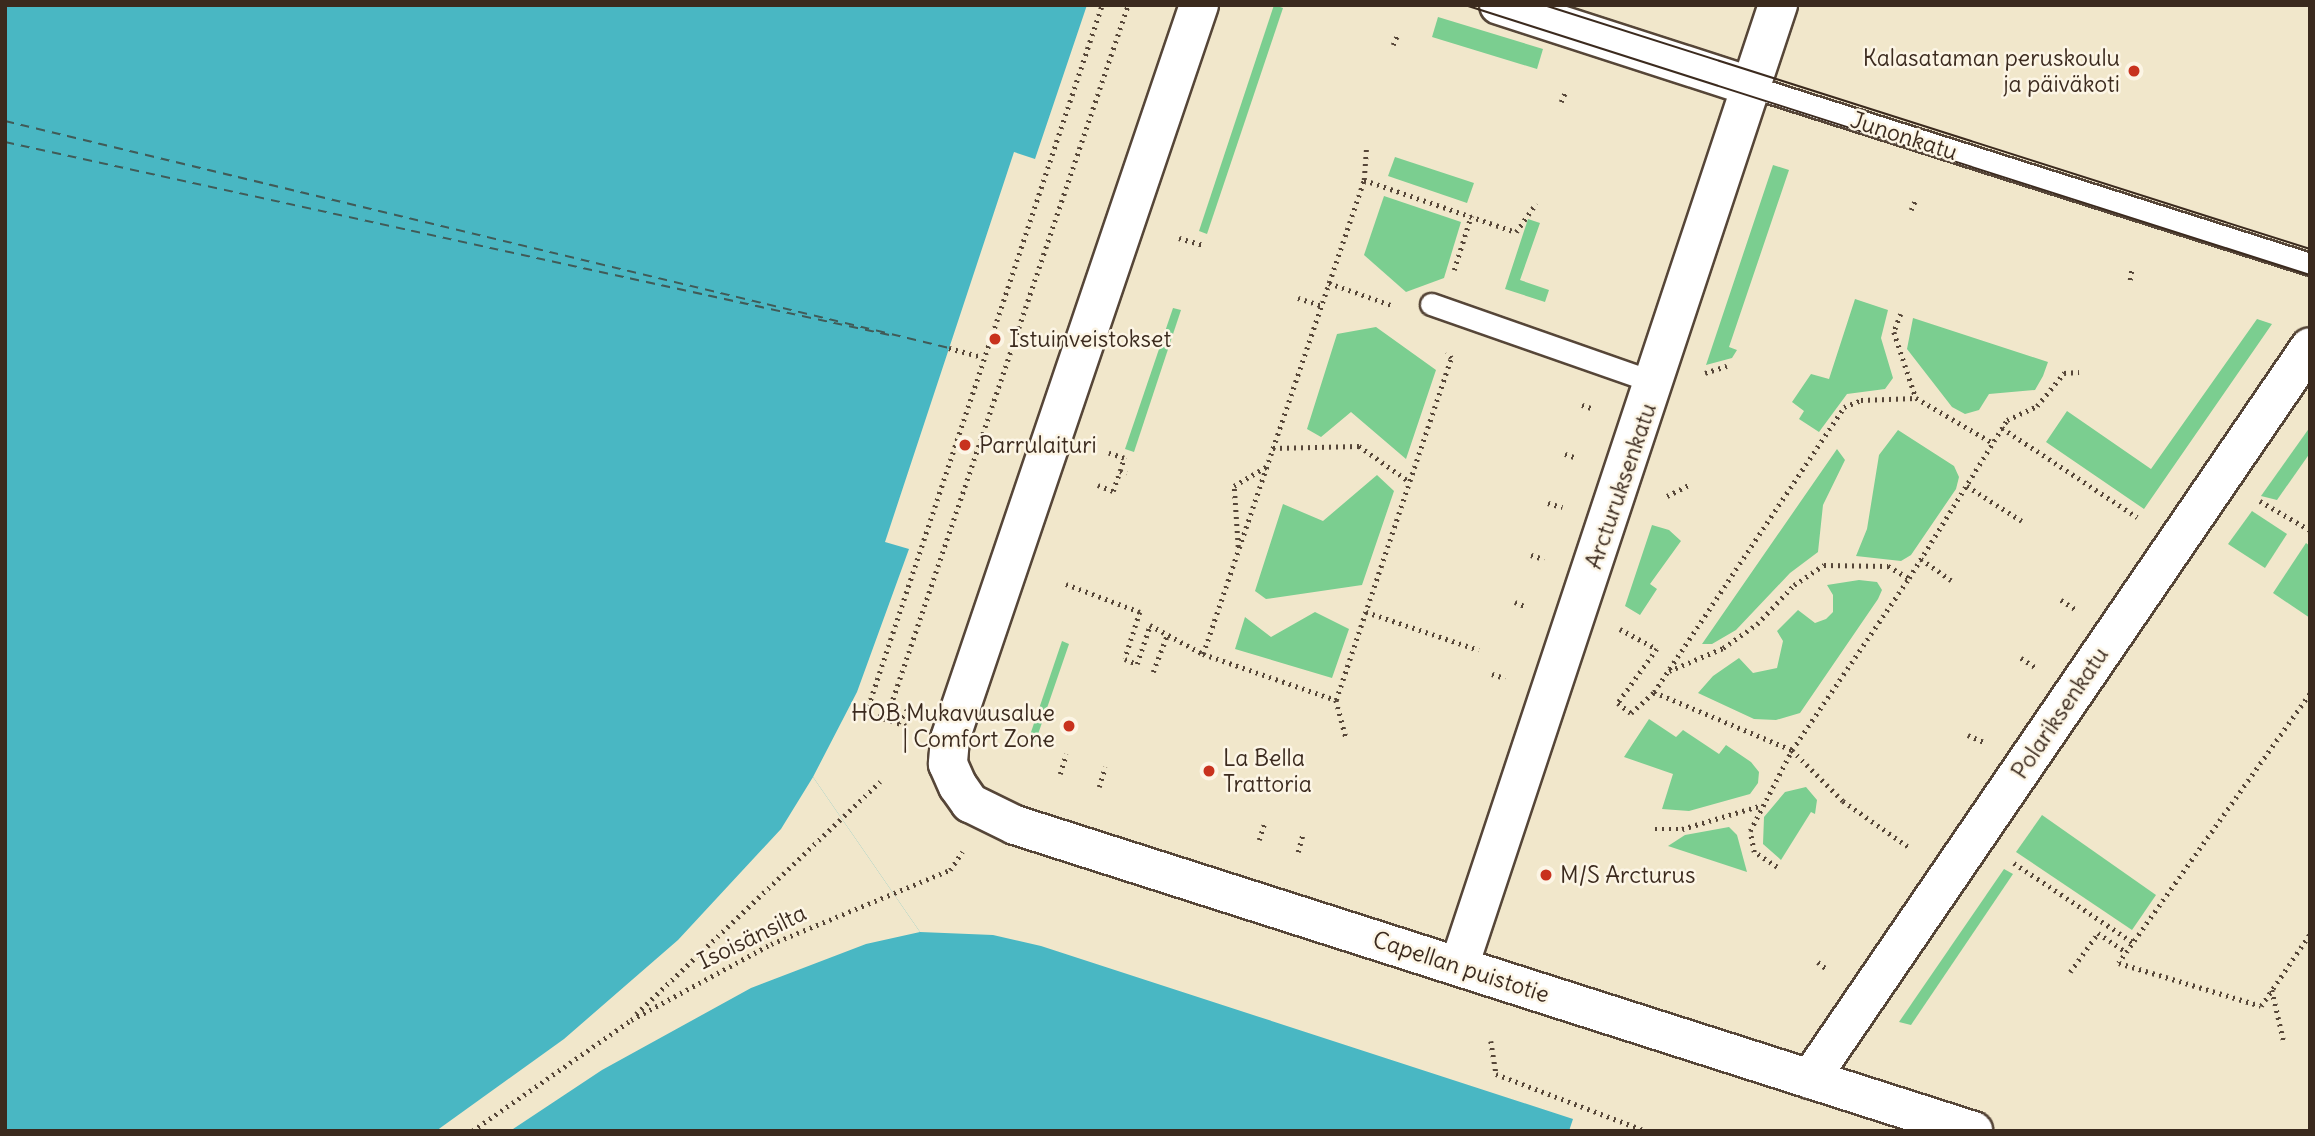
<!DOCTYPE html>
<html>
<head>
<meta charset="utf-8">
<style>
	body { margin:0 }
	#map { position:relative; width:2315px; height:1136px; overflow:hidden; background:#f1e7cb; font-family:Delius,sans-serif }
	div>[style] { position:absolute }
	.green>* { inset:0; background:#7bce90 }
	.water>* { inset:0; background:#49b7c3 }
	.pier>* { inset:0; background:#f1e7cb }
	.ferry>* { height:2px; margin-top:-1px; transform-origin:0; background:repeating-linear-gradient(90deg,#405b58 0 9px,transparent 0 16px) }
	.path>* { height:4.5px; margin-top:-2.25px; transform-origin:0; background:repeating-linear-gradient(90deg,#564638 0 2px,transparent 0 7px) }
	.roads { filter:drop-shadow(2px 0 #564638) drop-shadow(-2px 0 #564638) drop-shadow(0 2px #564638) drop-shadow(0 -2px #564638) }
	.lane>* { height:21px; margin:-10.5px; padding:0 10.5px; transform-origin:10.5px; border-radius:10.5px; background:#fff }
	.street>* { height:38px; margin:-19px; padding:0 19px; transform-origin:19px; border-radius:19px; background:#fff }
	.secondary>* { height:38px; margin:-19px; padding:0 19px; transform-origin:19px; border-radius:19px; background:#fff }
	.tram>* { height:2px; margin:-1px; padding:0 1px; transform-origin:1px; border-radius:1px; background:#3b2a1e }
	.dots>* { width:19px; height:19px; translate:-50% -50%; box-sizing:border-box; border:4px solid #fcf5e5; border-radius:50% }
	span { translate:-50% -50%; white-space:nowrap; text-align:center; line-height:1.15; -webkit-text-stroke:5px #fcf5e5; paint-order:stroke }
	.poi-label { font-size:23px; color:#3b2a1e }
	.right { translate:-100% -50%; text-align:right }
	.left { translate:0 -50%; text-align:left }
	.street-label { font-size:23px; color:#3b2a1e }
	.frame { position:absolute; inset:0; border:7px solid #3b2a1e; pointer-events:none }
</style>
</head>
<body>
<div id="map">
	<div class="green">
		<div style="clip-path:polygon(1274px 5px,1283px 8px,1207px 234px,1199px 231px)"></div>
		<div style="clip-path:polygon(1438px 17px,1543px 49px,1537px 69px,1432px 37px)"></div>
		<div style="clip-path:polygon(1395px 157px,1474px 183px,1467px 203px,1388px 176px)"></div>
		<div style="clip-path:polygon(1773px 165px,1789px 170px,1729px 347px,1737px 350px,1732px 358px,1706px 365px)"></div>
		<div style="clip-path:polygon(1384px 196px,1461px 222px,1444px 278px,1406px 292px,1364px 255px)"></div>
		<div style="clip-path:polygon(1528px 219px,1540px 223px,1520px 280px,1549px 290px,1545px 302px,1505px 289px)"></div>
		<div style="clip-path:polygon(1855px 299px,1888px 310px,1881px 338px,1893px 378px,1885px 389px,1847px 394px,1819px 432px,1799px 419px,1804px 411px,1792px 402px,1811px 374px,1829px 379px)"></div>
		<div style="clip-path:polygon(1173px 308px,1181px 310px,1134px 452px,1125px 449px)"></div>
		<div style="clip-path:polygon(1913px 318px,2048px 362px,2043px 376px,2035px 390px,1989px 394px,1979px 410px,1965px 414px,1952px 407px,1907px 349px)"></div>
		<div style="clip-path:polygon(2257px 319px,2272px 324px,2144px 509px,2046px 442px,2067px 411px,2151px 469px)"></div>
		<div style="clip-path:polygon(1376px 327px,1436px 370px,1406px 459px,1351px 412px,1321px 437px,1307px 429px,1337px 334px)"></div>
		<div style="clip-path:polygon(2310px 427px,2310px 453px,2277px 500px,2261px 496px)"></div>
		<div style="clip-path:polygon(1898px 430px,1954px 466px,1959px 477px,1956px 489px,1911px 555px,1901px 561px,1856px 556px,1867px 529px,1879px 455px)"></div>
		<div style="clip-path:polygon(1837px 449px,1845px 460px,1823px 505px,1818px 552px,1790px 573px,1736px 630px,1712px 644px,1702px 644px)"></div>
		<div style="clip-path:polygon(1377px 475px,1394px 491px,1362px 585px,1266px 599px,1255px 591px,1283px 504px,1323px 521px)"></div>
		<div style="clip-path:polygon(2252px 511px,2287px 534px,2265px 568px,2228px 544px)"></div>
		<div style="clip-path:polygon(1652px 525px,1669px 530px,1681px 541px,1650px 584px,1657px 589px,1640px 615px,1625px 606px)"></div>
		<div style="clip-path:polygon(2306px 543px,2310px 546px,2310px 618px,2273px 593px)"></div>
		<div style="clip-path:polygon(1859px 580px,1877px 582px,1882px 590px,1878px 599px,1800px 713px,1776px 720px,1754px 719px,1698px 693px,1713px 676px,1739px 658px,1753px 673px,1777px 668px,1783px 641px,1777px 631px,1798px 610px,1815px 623px,1826px 619px,1833px 612px,1833px 595px,1827px 585px)"></div>
		<div style="clip-path:polygon(1315px 612px,1349px 629px,1332px 678px,1235px 649px,1245px 617px,1271px 637px)"></div>
		<div style="clip-path:polygon(1062px 641px,1069px 644px,1035px 743px,1028px 741px)"></div>
		<div style="clip-path:polygon(1649px 719px,1676px 737px,1683px 730px,1719px 754px,1726px 745px,1751px 762px,1759px 772px,1758px 783px,1750px 794px,1689px 811px,1662px 809px,1673px 774px,1624px 757px)"></div>
		<div style="clip-path:polygon(1806px 787px,1817px 800px,1815px 814px,1811px 812px,1781px 860px,1763px 844px,1764px 817px,1785px 792px)"></div>
		<div style="clip-path:polygon(2042px 815px,2156px 895px,2132px 930px,2016px 852px)"></div>
		<div style="clip-path:polygon(1729px 827px,1737px 835px,1747px 872px,1668px 846px,1685px 835px)"></div>
		<div style="clip-path:polygon(2004px 869px,2013px 874px,1911px 1025px,1899px 1022px)"></div>
	</div>
	<div class="water">
		<div style="clip-path:polygon(5px 5px,1087px 5px,1035px 159px,1014px 152px,885px 542px,909px 549px,857px 692px,813px 777px,920px 932px,993px 935px,1041px 946px,1573px 1119px,1569px 1131px,5px 1131px)"></div>
	</div>
	<div class="pier">
		<div style="clip-path:polygon(813px 777px,920px 932px,866px 944px,751px 988px,602px 1070px,510px 1131px,436px 1131px,564px 1039px,678px 940px,781px 829px)"></div>
	</div>
	<div class="ferry">
		<div style="left:5px;top:121px;width:971px;rotate:13.52deg"></div>
		<div style="left:5px;top:142px;width:910px;rotate:12.31deg"></div>
	</div>
	<div class="path">
		<div style="left:1393px;top:45px;width:10px;rotate:-66deg"></div>
		<div style="left:1561px;top:102px;width:12px;rotate:-66deg"></div>
		<div style="left:1364px;top:180px;width:32px;rotate:-86deg"></div>
		<div style="left:1911px;top:210px;width:12px;rotate:-66deg"></div>
		<div style="left:1179px;top:238px;width:25px;rotate:16deg"></div>
		<div style="left:1454px;top:270px;width:57px;rotate:-72.5deg"></div>
		<div style="left:2130px;top:280px;width:13px;rotate:-81deg"></div>
		<div style="left:1329px;top:283px;width:69px;rotate:19.5deg"></div>
		<div style="left:1298px;top:298px;width:25px;rotate:18deg"></div>
		<div style="left:1901px;top:314px;width:19px;rotate:111deg"></div>
		<div style="left:1894px;top:332px;width:70px;rotate:71.6deg"></div>
		<div style="left:949px;top:348px;width:34px;rotate:15deg"></div>
		<div style="left:1705px;top:373px;width:23px;rotate:-18deg"></div>
		<div style="left:1582px;top:405px;width:13px;rotate:18deg"></div>
		<div style="left:2002px;top:428px;width:162px;rotate:33.4deg"></div>
		<div style="left:1273px;top:448px;width:86px;rotate:-1.3deg"></div>
		<div style="left:1359px;top:446px;width:62px;rotate:35.2deg"></div>
		<div style="left:1565px;top:454px;width:13px;rotate:18deg"></div>
		<div style="left:1120px;top:471px;width:7px;rotate:16deg"></div>
		<div style="left:1098px;top:485px;width:16px;rotate:22deg"></div>
		<div style="left:1113px;top:491px;width:21px;rotate:-71deg"></div>
		<div style="left:1120px;top:471px;width:14px;rotate:-73deg"></div>
		<div style="left:1124px;top:458px;width:16px;rotate:-162deg"></div>
		<div style="left:1967px;top:486px;width:65px;rotate:32.5deg"></div>
		<div style="left:1667px;top:496px;width:27px;rotate:-27deg"></div>
		<div style="left:2260px;top:501px;width:58px;rotate:30.1deg"></div>
		<div style="left:1548px;top:503px;width:15px;rotate:16deg"></div>
		<div style="left:1238px;top:547px;width:61px;rotate:-93.8deg"></div>
		<div style="left:1234px;top:486px;width:39px;rotate:-31deg"></div>
		<div style="left:1531px;top:555px;width:14px;rotate:17deg"></div>
		<div style="left:1921px;top:559px;width:37px;rotate:35deg"></div>
		<div style="left:1066px;top:584px;width:79px;rotate:20.7deg"></div>
		<div style="left:1140px;top:612px;width:49px;rotate:107.7deg"></div>
		<div style="left:1125px;top:659px;width:13px;rotate:23deg"></div>
		<div style="left:1137px;top:664px;width:41px;rotate:-71.6deg"></div>
		<div style="left:1150px;top:625px;width:60px;rotate:28.7deg"></div>
		<div style="left:1203px;top:654px;width:141px;rotate:19.1deg"></div>
		<div style="left:1336px;top:700px;width:361px;rotate:-71.4deg"></div>
		<div style="left:1451px;top:358px;width:7px;rotate:-124deg"></div>
		<div style="left:2061px;top:600px;width:17px;rotate:33deg"></div>
		<div style="left:1515px;top:602px;width:13px;rotate:23deg"></div>
		<div style="left:1366px;top:612px;width:119px;rotate:18.6deg"></div>
		<div style="left:1620px;top:629px;width:42px;rotate:28.4deg"></div>
		<div style="left:1657px;top:649px;width:67px;rotate:125.8deg"></div>
		<div style="left:1618px;top:703px;width:16px;rotate:38deg"></div>
		<div style="left:1631px;top:713px;width:31px;rotate:-42deg"></div>
		<div style="left:1654px;top:692px;width:343px;rotate:-56.3deg"></div>
		<div style="left:1844px;top:407px;width:18px;rotate:-22deg"></div>
		<div style="left:1861px;top:400px;width:55px;rotate:-2.1deg"></div>
		<div style="left:1916px;top:398px;width:89px;rotate:30.3deg"></div>
		<div style="left:1203px;top:654px;width:501px;rotate:-71.24deg"></div>
		<div style="left:1364px;top:180px;width:161px;rotate:18.9deg"></div>
		<div style="left:1516px;top:232px;width:35px;rotate:-55deg"></div>
		<div style="left:2021px;top:658px;width:17px;rotate:33deg"></div>
		<div style="left:1669px;top:671px;width:59px;rotate:-23.1deg"></div>
		<div style="left:1723px;top:648px;width:42px;rotate:-35.2deg"></div>
		<div style="left:1757px;top:624px;width:54px;rotate:-46.5deg"></div>
		<div style="left:1794px;top:585px;width:36px;rotate:-34deg"></div>
		<div style="left:1824px;top:565px;width:64px;rotate:0.9deg"></div>
		<div style="left:1888px;top:566px;width:24px;rotate:30deg"></div>
		<div style="left:1153px;top:672px;width:40px;rotate:-69deg"></div>
		<div style="left:1492px;top:674px;width:14px;rotate:17deg"></div>
		<div style="left:1654px;top:692px;width:150px;rotate:22.8deg"></div>
		<div style="left:1792px;top:750px;width:72px;rotate:45deg"></div>
		<div style="left:1843px;top:801px;width:82px;rotate:35deg"></div>
		<div style="left:2310px;top:694px;width:330px;rotate:125.4deg"></div>
		<div style="left:2119px;top:963px;width:148px;rotate:16.8deg"></div>
		<div style="left:2261px;top:1006px;width:87px;rotate:-55.8deg"></div>
		<div style="left:1336px;top:700px;width:38px;rotate:75deg"></div>
		<div style="left:886px;top:719px;width:754px;rotate:-71.28deg"></div>
		<div style="left:898px;top:723px;width:16px;rotate:-55deg"></div>
		<div style="left:906px;top:726px;width:42px;rotate:-162deg"></div>
		<div style="left:866px;top:713px;width:746px;rotate:-71.57deg"></div>
		<div style="left:1968px;top:735px;width:17px;rotate:24deg"></div>
		<div style="left:1060px;top:774px;width:21px;rotate:-73deg"></div>
		<div style="left:1099px;top:787px;width:21px;rotate:-73deg"></div>
		<div style="left:1655px;top:829px;width:27px"></div>
		<div style="left:1682px;top:829px;width:80px;rotate:-16.6deg"></div>
		<div style="left:1259px;top:840px;width:20px;rotate:-72deg"></div>
		<div style="left:1298px;top:852px;width:20px;rotate:-75deg"></div>
		<div style="left:2014px;top:863px;width:144px;rotate:33.7deg"></div>
		<div style="left:1777px;top:867px;width:27px;rotate:-147deg"></div>
		<div style="left:1754px;top:852px;width:21px;rotate:-101deg"></div>
		<div style="left:1750px;top:831px;width:91px;rotate:-62.6deg"></div>
		<div style="left:1792px;top:750px;width:208px;rotate:-55.8deg"></div>
		<div style="left:1909px;top:578px;width:186px;rotate:-58.2deg"></div>
		<div style="left:2007px;top:420px;width:33px;rotate:-25deg"></div>
		<div style="left:2037px;top:406px;width:43px;rotate:-50.7deg"></div>
		<div style="left:2064px;top:373px;width:15px;rotate:-4deg"></div>
		<div style="left:1818px;top:962px;width:13px;rotate:39deg"></div>
		<div style="left:2070px;top:972px;width:48px;rotate:-54.3deg"></div>
		<div style="left:2098px;top:933px;width:34px;rotate:34deg"></div>
		<div style="left:2272px;top:990px;width:53px;rotate:77deg"></div>
		<div style="left:636px;top:1014px;width:337px;rotate:-43.6deg"></div>
		<div style="left:1491px;top:1041px;width:33px;rotate:81deg"></div>
		<div style="left:1496px;top:1074px;width:160px;rotate:20.8deg"></div>
		<div style="left:472px;top:1131px;width:194px;rotate:-34.9deg"></div>
		<div style="left:631px;top:1020px;width:159px;rotate:-28.5deg"></div>
		<div style="left:771px;top:944px;width:194px;rotate:-22.5deg"></div>
		<div style="left:950px;top:870px;width:22px;rotate:-56deg"></div>
	</div>
	<div class="roads">
		<div class="lane">
			<div style="left:1753px;top:87px;width:584px;rotate:17.63deg"></div>
			<div style="left:1431px;top:304px;width:238px;rotate:19.3deg"></div>
		</div>
		<div class="street">
			<div style="left:1499px;top:5px;width:267px;rotate:17.9deg"></div>
			<div style="left:1459px;top:966px;width:1013px;rotate:-71.64deg"></div>
			<div style="left:1810px;top:1079px;width:886px;rotate:-55.66deg"></div>
		</div>
		<div class="secondary">
			<div style="left:1199px;top:5px;width:775px;rotate:108.74deg"></div>
			<div style="left:950px;top:739px;width:25px;rotate:95deg"></div>
			<div style="left:948px;top:764px;width:24px;rotate:66deg"></div>
			<div style="left:958px;top:786px;width:21px;rotate:55deg"></div>
			<div style="left:970px;top:803px;width:50px;rotate:26.1deg"></div>
			<div style="left:1015px;top:825px;width:1006px;rotate:17.71deg"></div>
		</div>
	</div>
	<div class="tram">
		<div style="left:1465px;top:5px;width:887px;rotate:17.72deg"></div>
		<div style="left:1544px;top:5px;width:804px;rotate:17.67deg"></div>
	</div>
	<div class="dots">
		<div style="left:2134px;top:71px;background:#c8321e"></div>
		<div style="left:995px;top:339px;background:#c8321e"></div>
		<div style="left:965px;top:445px;background:#c8321e"></div>
		<div style="left:1069px;top:726px;background:#c8321e"></div>
		<div style="left:1209px;top:771px;background:#c8321e"></div>
		<div style="left:1546px;top:875px;background:#c8321e"></div>
	</div>
	<div class="poi-label">
		<span class="right" style="left:2120px;top:71px">Kalasataman peruskoulu<br>ja päiväkoti</span>
		<span class="left" style="left:1009px;top:339px">Istuinveistokset</span>
		<span class="left" style="left:979px;top:445px">Parrulaituri</span>
		<span class="right" style="left:1055px;top:726px">HOB Mukavuusalue<br>| Comfort Zone</span>
		<span class="left" style="left:1223px;top:771px">La Bella<br>Trattoria</span>
		<span class="left" style="left:1560px;top:875px">M/S Arcturus</span>
	</div>
	<div class="street-label">
		<span style="left:1904px;top:136px;rotate:18deg">Junonkatu</span>
		<span style="left:1621px;top:486px;rotate:-71deg">Arcturuksenkatu</span>
		<span style="left:2060px;top:713px;rotate:-56deg">Polariksenkatu</span>
		<span style="left:752px;top:937px;rotate:-26deg">Isoisänsilta</span>
		<span style="left:1461px;top:967px;rotate:18deg">Capellan puistotie</span>
	</div>
	<div class="frame"></div>
</div>
</body>
</html>
